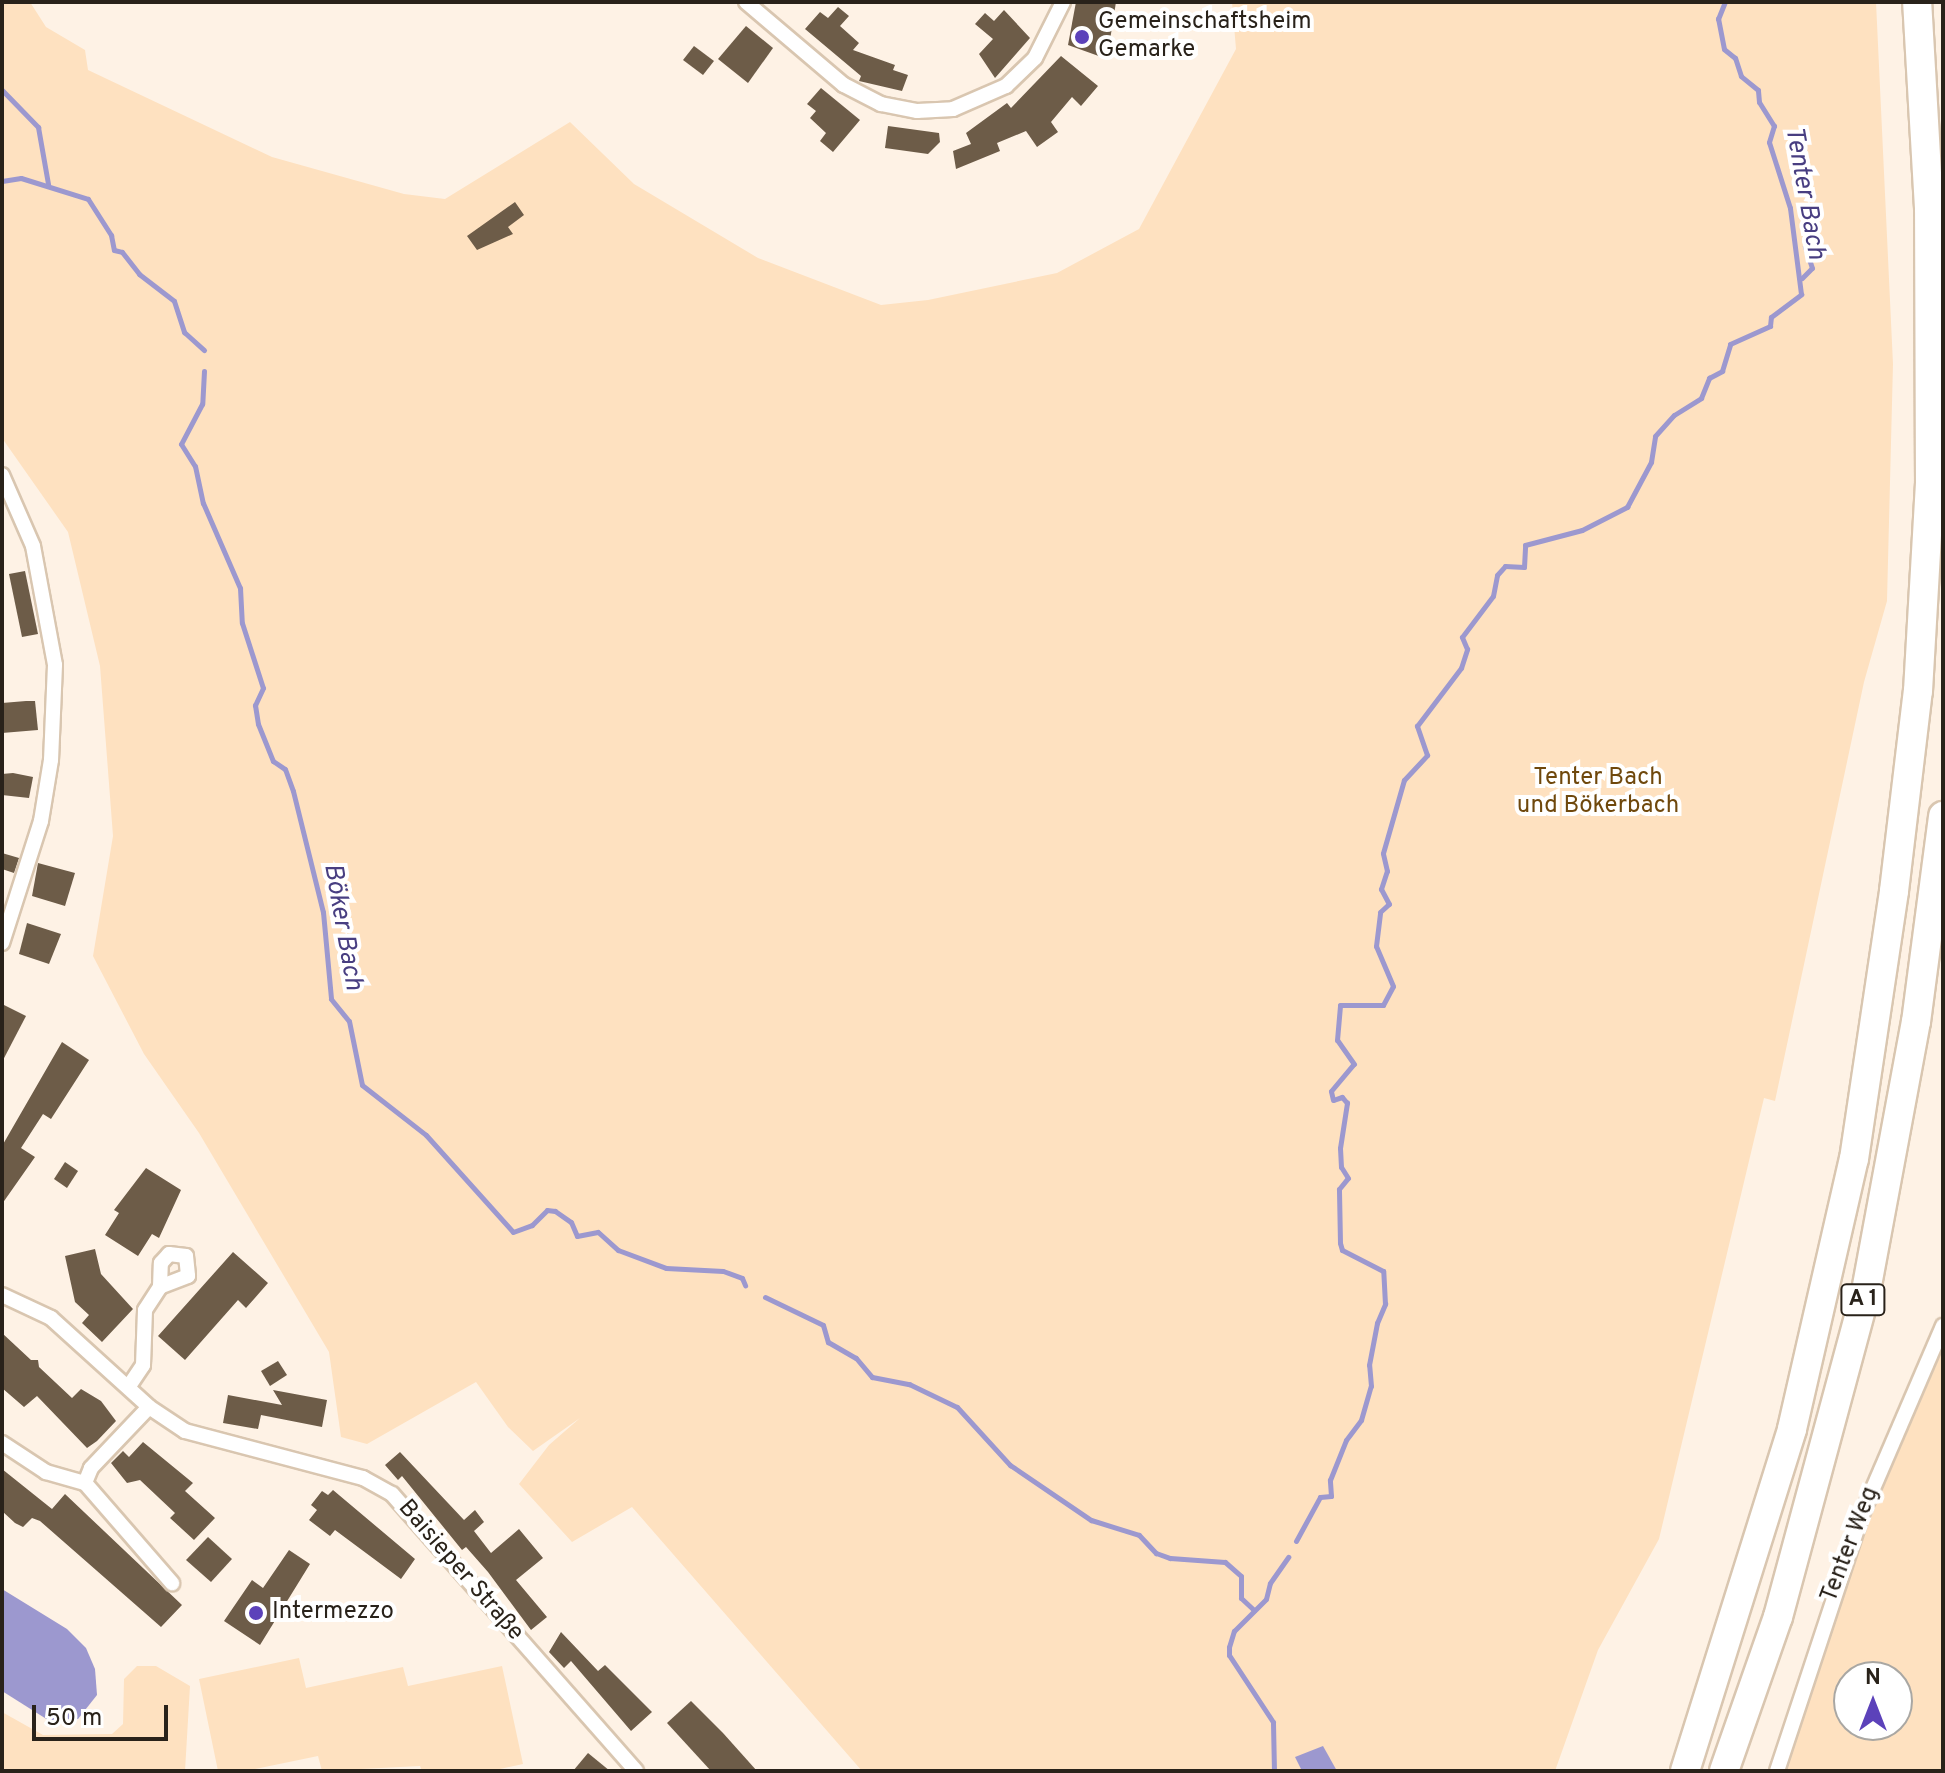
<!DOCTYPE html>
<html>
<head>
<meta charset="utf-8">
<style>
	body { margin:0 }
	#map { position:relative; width:1945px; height:1773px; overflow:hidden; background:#fef2e5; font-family:Overpass,sans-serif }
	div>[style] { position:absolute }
	.green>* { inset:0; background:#fee1c0 }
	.water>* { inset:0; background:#9c98cf }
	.stream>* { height:5px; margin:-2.5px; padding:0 2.5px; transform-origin:2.5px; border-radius:2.5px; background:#9c98cf }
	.building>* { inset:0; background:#6d5c48 }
	.roads { filter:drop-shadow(2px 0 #d9c6b0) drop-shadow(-2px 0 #d9c6b0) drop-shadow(0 2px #d9c6b0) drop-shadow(0 -2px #d9c6b0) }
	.street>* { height:14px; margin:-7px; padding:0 7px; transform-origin:7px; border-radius:7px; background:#fff }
	.highway>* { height:28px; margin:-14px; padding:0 14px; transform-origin:14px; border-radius:14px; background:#fff }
	.dots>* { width:22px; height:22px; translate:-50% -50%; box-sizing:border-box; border:4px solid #fff; border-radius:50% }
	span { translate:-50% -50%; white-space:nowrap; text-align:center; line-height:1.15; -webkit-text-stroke:8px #fff; paint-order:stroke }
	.shield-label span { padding:2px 6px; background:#fff; border:2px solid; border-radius:6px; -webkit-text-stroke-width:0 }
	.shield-label { font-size:22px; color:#29221a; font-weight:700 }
	.poi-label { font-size:24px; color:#29221a }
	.left { translate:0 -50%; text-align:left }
	.park-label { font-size:24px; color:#6f480c }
	.street-label { font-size:24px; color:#29221a }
	.water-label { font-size:26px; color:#483e81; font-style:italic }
	.frame { position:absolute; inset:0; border:4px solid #29221a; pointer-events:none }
	.north { position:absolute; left:1833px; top:1661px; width:80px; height:80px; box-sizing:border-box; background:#fff; border:2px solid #a9a7a3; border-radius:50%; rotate:0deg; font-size:22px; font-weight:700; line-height:32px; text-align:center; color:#29221a }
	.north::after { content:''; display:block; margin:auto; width:28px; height:36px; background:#5c42ba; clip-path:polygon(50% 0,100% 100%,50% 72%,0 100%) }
	.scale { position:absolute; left:32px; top:1705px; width:136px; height:36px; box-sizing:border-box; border:4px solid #29221a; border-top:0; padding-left:10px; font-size:24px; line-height:28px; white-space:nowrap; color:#29221a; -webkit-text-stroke:6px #fff; paint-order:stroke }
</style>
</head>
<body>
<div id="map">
	<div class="green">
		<div style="clip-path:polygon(2px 2px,30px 2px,46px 27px,85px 50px,88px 70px,272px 157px,404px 194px,445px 199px,570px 122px,634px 184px,758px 258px,881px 305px,928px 300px,1057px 273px,1139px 229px,1236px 49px,1232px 2px,1876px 2px,1893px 364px,1887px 601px,1864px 682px,1775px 1101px,1764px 1098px,1659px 1539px,1598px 1650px,1555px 1771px,862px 1771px,632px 1507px,572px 1542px,519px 1484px,549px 1445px,580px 1418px,533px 1451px,508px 1427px,476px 1382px,367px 1444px,341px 1437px,329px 1352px,199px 1133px,144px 1054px,93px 956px,113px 836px,100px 666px,68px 532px,2px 438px)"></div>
		<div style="clip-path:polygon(evenodd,1943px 1326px,1943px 1771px,1783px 1771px,1904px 1409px,1943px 1326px,1849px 1677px,1897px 1677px,1897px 1725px,1849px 1725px,1849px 1677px)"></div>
		<div style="clip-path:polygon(299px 1658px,306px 1688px,403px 1667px,408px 1686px,502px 1666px,523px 1764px,491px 1771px,422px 1771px,420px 1766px,322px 1771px,318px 1756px,245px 1771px,218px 1771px,199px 1679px)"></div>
		<div style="clip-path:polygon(137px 1666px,156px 1666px,190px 1686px,185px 1771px,2px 1771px,2px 1712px,43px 1735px,112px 1734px,123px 1724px,124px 1679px)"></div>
	</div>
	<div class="water">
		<div style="clip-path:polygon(2px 1589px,67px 1629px,86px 1648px,95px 1669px,97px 1695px,78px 1719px,48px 1720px,2px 1691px)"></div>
		<div style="clip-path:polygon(1323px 1746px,1337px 1771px,1302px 1771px,1295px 1757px)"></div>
	</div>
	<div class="stream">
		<div style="left:2px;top:90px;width:52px;rotate:45.8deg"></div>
		<div style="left:38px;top:127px;width:58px;rotate:80deg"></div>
		<div style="left:2px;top:181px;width:19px;rotate:-9deg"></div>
		<div style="left:21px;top:178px;width:70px;rotate:17.4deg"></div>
		<div style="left:88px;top:199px;width:43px;rotate:57.4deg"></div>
		<div style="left:111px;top:235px;width:15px;rotate:79deg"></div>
		<div style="left:114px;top:250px;width:8px;rotate:14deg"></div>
		<div style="left:122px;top:252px;width:28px;rotate:52deg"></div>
		<div style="left:139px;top:274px;width:44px;rotate:37.6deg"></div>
		<div style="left:174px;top:301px;width:33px;rotate:72deg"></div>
		<div style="left:184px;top:332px;width:27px;rotate:42deg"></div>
		<div style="left:1802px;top:278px;width:14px;rotate:-45deg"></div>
		<div style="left:1812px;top:268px;width:23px;rotate:-108deg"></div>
		<div style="left:204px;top:371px;width:33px;rotate:93deg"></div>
		<div style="left:202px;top:404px;width:45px;rotate:117.7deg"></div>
		<div style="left:181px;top:444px;width:26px;rotate:58deg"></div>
		<div style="left:195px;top:466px;width:38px;rotate:78deg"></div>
		<div style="left:203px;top:503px;width:93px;rotate:66.5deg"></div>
		<div style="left:240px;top:588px;width:35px;rotate:87deg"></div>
		<div style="left:242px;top:623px;width:68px;rotate:72.1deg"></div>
		<div style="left:263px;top:688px;width:19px;rotate:115deg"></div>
		<div style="left:255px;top:705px;width:19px;rotate:81deg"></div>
		<div style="left:258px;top:724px;width:40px;rotate:68deg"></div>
		<div style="left:273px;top:761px;width:14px;rotate:34deg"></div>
		<div style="left:285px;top:769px;width:23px;rotate:70deg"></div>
		<div style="left:293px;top:791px;width:125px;rotate:76.1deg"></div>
		<div style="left:323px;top:912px;width:87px;rotate:84.7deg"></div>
		<div style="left:331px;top:999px;width:28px;rotate:51deg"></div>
		<div style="left:349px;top:1021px;width:65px;rotate:78.5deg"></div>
		<div style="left:362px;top:1085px;width:81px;rotate:38deg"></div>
		<div style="left:426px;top:1135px;width:130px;rotate:48.1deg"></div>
		<div style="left:513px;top:1232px;width:20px;rotate:-20deg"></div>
		<div style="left:532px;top:1225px;width:21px;rotate:-45deg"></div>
		<div style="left:547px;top:1210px;width:8px;rotate:7deg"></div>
		<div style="left:555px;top:1211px;width:19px;rotate:35deg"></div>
		<div style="left:571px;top:1222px;width:15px;rotate:67deg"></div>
		<div style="left:577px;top:1236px;width:21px;rotate:-11deg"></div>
		<div style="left:598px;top:1232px;width:27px;rotate:42deg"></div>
		<div style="left:618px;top:1250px;width:51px;rotate:20.6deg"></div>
		<div style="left:666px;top:1268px;width:57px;rotate:3deg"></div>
		<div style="left:723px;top:1271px;width:20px;rotate:20deg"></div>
		<div style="left:742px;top:1278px;width:8px;rotate:67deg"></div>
		<div style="left:765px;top:1297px;width:64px;rotate:25.8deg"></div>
		<div style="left:823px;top:1325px;width:18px;rotate:74deg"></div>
		<div style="left:828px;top:1342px;width:32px;rotate:30deg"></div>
		<div style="left:856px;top:1358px;width:25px;rotate:50deg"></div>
		<div style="left:872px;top:1377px;width:38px;rotate:11deg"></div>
		<div style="left:909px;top:1384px;width:53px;rotate:25.6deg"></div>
		<div style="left:957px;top:1407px;width:79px;rotate:47.6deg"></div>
		<div style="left:1010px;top:1465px;width:98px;rotate:34.2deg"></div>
		<div style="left:1091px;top:1520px;width:50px;rotate:17.4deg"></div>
		<div style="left:1139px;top:1535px;width:25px;rotate:47deg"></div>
		<div style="left:1156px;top:1553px;width:15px;rotate:20deg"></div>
		<div style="left:1170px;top:1558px;width:55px;rotate:4.2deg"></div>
		<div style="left:1225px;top:1562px;width:21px;rotate:41deg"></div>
		<div style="left:1241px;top:1576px;width:22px;rotate:90deg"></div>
		<div style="left:1241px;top:1598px;width:18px;rotate:43deg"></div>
		<div style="left:1296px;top:1541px;width:50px;rotate:-61.4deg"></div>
		<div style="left:1320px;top:1497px;width:11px;rotate:-5deg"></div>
		<div style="left:1331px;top:1496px;width:16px;rotate:-94deg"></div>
		<div style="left:1330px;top:1480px;width:43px;rotate:-68.2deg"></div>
		<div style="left:1346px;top:1440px;width:25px;rotate:-53deg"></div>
		<div style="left:1361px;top:1420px;width:35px;rotate:-74deg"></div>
		<div style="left:1371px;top:1386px;width:21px;rotate:-95deg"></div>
		<div style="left:1369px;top:1365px;width:43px;rotate:-79.2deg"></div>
		<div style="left:1377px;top:1323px;width:21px;rotate:-67deg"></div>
		<div style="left:1385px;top:1304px;width:33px;rotate:-93deg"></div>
		<div style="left:1383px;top:1271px;width:46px;rotate:-152.9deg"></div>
		<div style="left:1342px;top:1250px;width:7px;rotate:-106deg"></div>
		<div style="left:1340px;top:1243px;width:54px;rotate:-91.1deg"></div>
		<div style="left:1339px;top:1189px;width:14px;rotate:-51deg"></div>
		<div style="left:1348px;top:1178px;width:13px;rotate:-122deg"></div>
		<div style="left:1341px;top:1167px;width:19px;rotate:-93deg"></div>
		<div style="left:1340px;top:1148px;width:46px;rotate:-81.2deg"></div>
		<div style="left:1347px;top:1103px;width:8px;rotate:-130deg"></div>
		<div style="left:1342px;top:1097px;width:9px;rotate:162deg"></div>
		<div style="left:1333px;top:1100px;width:9px;rotate:-103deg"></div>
		<div style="left:1331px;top:1091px;width:35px;rotate:-50deg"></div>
		<div style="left:1354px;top:1064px;width:29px;rotate:-125deg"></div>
		<div style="left:1337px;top:1040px;width:35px;rotate:-85deg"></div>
		<div style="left:1340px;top:1005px;width:43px"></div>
		<div style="left:1383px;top:1005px;width:21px;rotate:-62deg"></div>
		<div style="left:1393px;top:986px;width:43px;rotate:-113deg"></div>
		<div style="left:1376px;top:946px;width:34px;rotate:-83deg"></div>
		<div style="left:1380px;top:912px;width:12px;rotate:-42deg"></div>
		<div style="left:1389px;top:904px;width:17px;rotate:-118deg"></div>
		<div style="left:1381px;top:889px;width:19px;rotate:-72deg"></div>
		<div style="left:1387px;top:871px;width:18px;rotate:-103deg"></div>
		<div style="left:1383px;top:853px;width:76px;rotate:-74deg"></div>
		<div style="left:1404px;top:780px;width:34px;rotate:-47deg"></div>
		<div style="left:1427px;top:755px;width:31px;rotate:-109deg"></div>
		<div style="left:1417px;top:726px;width:73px;rotate:-52.8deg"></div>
		<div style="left:1461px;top:668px;width:20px;rotate:-72deg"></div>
		<div style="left:1467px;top:649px;width:13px;rotate:-113deg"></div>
		<div style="left:1462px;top:637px;width:51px;rotate:-52.9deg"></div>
		<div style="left:1493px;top:596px;width:21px;rotate:-79deg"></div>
		<div style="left:1497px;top:575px;width:12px;rotate:-48deg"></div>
		<div style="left:1505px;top:566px;width:19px;rotate:3deg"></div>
		<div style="left:1524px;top:567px;width:22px;rotate:-87deg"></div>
		<div style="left:1525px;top:545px;width:59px;rotate:-14.7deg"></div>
		<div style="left:1582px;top:530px;width:51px;rotate:-27.1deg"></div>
		<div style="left:1627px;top:507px;width:51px;rotate:-61.9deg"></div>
		<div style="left:1651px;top:462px;width:26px;rotate:-81deg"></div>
		<div style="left:1655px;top:436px;width:28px;rotate:-48deg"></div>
		<div style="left:1674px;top:415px;width:32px;rotate:-32deg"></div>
		<div style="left:1701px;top:398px;width:22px;rotate:-68deg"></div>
		<div style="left:1709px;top:378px;width:15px;rotate:-28deg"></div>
		<div style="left:1722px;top:371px;width:28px;rotate:-73deg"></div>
		<div style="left:1730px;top:344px;width:44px;rotate:-24.2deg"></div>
		<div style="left:1770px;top:326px;width:9px;rotate:-84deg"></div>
		<div style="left:1771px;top:317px;width:38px;rotate:-37deg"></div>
		<div style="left:1801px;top:294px;width:87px;rotate:-97.3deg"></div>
		<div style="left:1790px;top:208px;width:69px;rotate:-107.7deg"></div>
		<div style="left:1769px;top:142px;width:17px;rotate:-73deg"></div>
		<div style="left:1774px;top:126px;width:28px;rotate:-122deg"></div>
		<div style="left:1759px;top:102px;width:12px;rotate:-95deg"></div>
		<div style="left:1758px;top:90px;width:22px;rotate:-141deg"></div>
		<div style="left:1741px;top:76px;width:19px;rotate:-108deg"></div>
		<div style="left:1735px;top:58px;width:14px;rotate:-141deg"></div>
		<div style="left:1724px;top:49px;width:31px;rotate:-101deg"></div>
		<div style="left:1718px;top:19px;width:18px;rotate:-68deg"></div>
		<div style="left:1274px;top:1771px;width:49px;rotate:-91.2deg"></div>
		<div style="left:1273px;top:1722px;width:80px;rotate:-123.3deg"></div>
		<div style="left:1229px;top:1655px;width:8px;rotate:-90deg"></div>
		<div style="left:1229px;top:1647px;width:17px;rotate:-73deg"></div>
		<div style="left:1234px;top:1631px;width:45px;rotate:-45deg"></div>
		<div style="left:1266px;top:1599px;width:16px;rotate:-76deg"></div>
		<div style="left:1270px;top:1583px;width:32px;rotate:-55deg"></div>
	</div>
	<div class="building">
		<div style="clip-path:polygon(1076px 2px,1116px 2px,1107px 59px,1068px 45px)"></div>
		<div style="clip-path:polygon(838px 7px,849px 16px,840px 26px,859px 43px,853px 50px,895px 65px,893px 70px,908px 75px,902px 91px,859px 81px,861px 76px,805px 29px,820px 12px,828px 18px)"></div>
		<div style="clip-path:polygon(1004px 10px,1030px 38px,995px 78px,979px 54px,993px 39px,975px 24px,985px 13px,994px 21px)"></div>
		<div style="clip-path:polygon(746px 26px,773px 48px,748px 83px,718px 59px)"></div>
		<div style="clip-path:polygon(694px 46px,714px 61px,703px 75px,683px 60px)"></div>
		<div style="clip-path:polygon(1061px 56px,1098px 86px,1081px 106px,1072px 97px,1051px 122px,1058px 132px,1037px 147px,1026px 131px,997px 143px,1000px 151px,956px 169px,953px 151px,971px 144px,966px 133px,1007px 103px,1011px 108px)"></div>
		<div style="clip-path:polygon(821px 88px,860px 120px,833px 152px,820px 141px,826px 133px,810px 118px,816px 111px,807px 104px)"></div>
		<div style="clip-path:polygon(888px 126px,939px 133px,940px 142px,928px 154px,885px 148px)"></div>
		<div style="clip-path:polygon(515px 202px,524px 215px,508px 227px,513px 234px,477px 250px,467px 236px)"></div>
		<div style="clip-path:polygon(25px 571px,38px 634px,22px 637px,9px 574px)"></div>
		<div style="clip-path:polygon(26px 701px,35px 701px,38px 730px,2px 733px,2px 703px)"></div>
		<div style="clip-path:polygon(13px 773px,33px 777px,29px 798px,2px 795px,2px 774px)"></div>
		<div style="clip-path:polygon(2px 853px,19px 858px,14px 873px,2px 869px)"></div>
		<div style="clip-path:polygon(38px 863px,75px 873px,65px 906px,32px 896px)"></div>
		<div style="clip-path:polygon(27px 923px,61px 934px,49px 964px,19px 954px)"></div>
		<div style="clip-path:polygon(2px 1004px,26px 1016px,2px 1062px)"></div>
		<div style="clip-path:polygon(62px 1042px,89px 1060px,51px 1119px,43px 1114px,21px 1148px,35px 1157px,2px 1204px,2px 1146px)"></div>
		<div style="clip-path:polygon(65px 1162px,78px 1171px,67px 1188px,54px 1179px)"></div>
		<div style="clip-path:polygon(146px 1168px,181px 1190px,159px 1238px,152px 1234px,138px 1256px,105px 1235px,119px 1213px,114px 1210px)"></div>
		<div style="clip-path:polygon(95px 1249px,101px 1274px,133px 1309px,102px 1342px,82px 1323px,89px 1315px,75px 1302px,65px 1256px)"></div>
		<div style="clip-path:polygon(233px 1252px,268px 1283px,246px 1308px,238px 1300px,185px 1360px,158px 1336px)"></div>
		<div style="clip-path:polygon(2px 1333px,31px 1360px,38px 1360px,39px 1367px,72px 1398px,81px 1389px,101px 1401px,116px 1421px,97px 1441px,87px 1448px,37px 1396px,24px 1407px,2px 1388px)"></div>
		<div style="clip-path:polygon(278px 1361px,287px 1375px,270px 1386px,261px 1371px)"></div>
		<div style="clip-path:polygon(273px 1390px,327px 1400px,322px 1427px,261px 1415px,258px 1429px,223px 1423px,228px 1395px,282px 1405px)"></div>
		<div style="clip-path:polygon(143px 1442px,193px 1483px,185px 1491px,215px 1518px,194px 1540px,170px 1518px,175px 1513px,140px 1480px,127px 1483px,111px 1463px,123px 1451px,129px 1457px)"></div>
		<div style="clip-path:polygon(400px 1452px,464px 1520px,475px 1510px,484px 1522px,474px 1531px,491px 1553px,519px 1529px,543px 1558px,516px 1580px,547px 1617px,531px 1630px,488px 1572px,466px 1547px,462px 1550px,402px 1476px,398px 1480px,385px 1465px)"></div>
		<div style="clip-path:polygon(2px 1469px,52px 1509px,65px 1494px,182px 1605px,161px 1627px,40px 1521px,32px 1518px,23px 1527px,15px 1523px,2px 1511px)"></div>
		<div style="clip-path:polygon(333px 1490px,415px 1559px,401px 1579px,335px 1530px,330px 1536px,309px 1520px,317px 1510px,311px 1505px,322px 1491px,328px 1495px)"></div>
		<div style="clip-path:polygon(208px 1537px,232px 1559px,211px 1582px,186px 1560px)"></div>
		<div style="clip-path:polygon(289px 1550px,310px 1564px,260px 1645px,224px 1621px,252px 1580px,263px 1588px)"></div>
		<div style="clip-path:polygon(561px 1632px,598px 1671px,605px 1665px,652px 1712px,631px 1731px,571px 1661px,564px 1668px,549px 1652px)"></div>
		<div style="clip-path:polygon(691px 1701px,723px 1733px,757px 1771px,711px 1771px,667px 1723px)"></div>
		<div style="clip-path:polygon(588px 1753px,610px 1771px,573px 1771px)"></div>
	</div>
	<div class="roads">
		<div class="street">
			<div style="left:746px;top:2px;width:128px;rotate:40.3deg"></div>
			<div style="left:844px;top:85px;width:42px;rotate:27.2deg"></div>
			<div style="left:881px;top:104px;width:37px;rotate:11deg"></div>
			<div style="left:917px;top:111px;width:36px;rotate:-3deg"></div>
			<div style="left:953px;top:109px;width:58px;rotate:-23.5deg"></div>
			<div style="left:1006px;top:86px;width:40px;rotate:-44deg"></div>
			<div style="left:1035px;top:58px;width:63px;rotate:-63.4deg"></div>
			<div style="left:2px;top:475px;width:77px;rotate:66.4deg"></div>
			<div style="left:33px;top:546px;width:121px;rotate:79.5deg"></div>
			<div style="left:55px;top:665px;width:95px;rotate:92.4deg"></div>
			<div style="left:51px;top:760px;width:62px;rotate:99.3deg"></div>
			<div style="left:41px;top:821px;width:128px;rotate:107.7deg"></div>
			<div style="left:2px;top:1295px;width:54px;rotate:25.1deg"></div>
			<div style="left:51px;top:1318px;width:132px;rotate:42.2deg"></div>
			<div style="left:149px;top:1407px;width:43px;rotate:33.7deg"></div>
			<div style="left:185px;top:1431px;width:184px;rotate:14.8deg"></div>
			<div style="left:363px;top:1478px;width:33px;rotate:29deg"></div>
			<div style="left:392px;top:1494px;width:369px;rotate:48.6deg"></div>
			<div style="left:129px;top:1386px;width:25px;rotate:-56deg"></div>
			<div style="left:143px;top:1365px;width:55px;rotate:-87.9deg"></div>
			<div style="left:145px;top:1310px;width:27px;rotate:-57deg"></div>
			<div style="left:160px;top:1287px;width:24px;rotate:-88deg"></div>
			<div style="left:161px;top:1263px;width:12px;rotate:-48deg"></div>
			<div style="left:169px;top:1254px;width:17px;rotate:7deg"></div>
			<div style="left:186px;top:1256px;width:20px;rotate:84deg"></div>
			<div style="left:188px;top:1276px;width:30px;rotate:159deg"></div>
			<div style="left:2px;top:1443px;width:53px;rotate:33.4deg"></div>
			<div style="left:46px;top:1472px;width:41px;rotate:15.8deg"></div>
			<div style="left:85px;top:1483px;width:16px;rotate:-68deg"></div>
			<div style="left:91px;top:1468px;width:84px;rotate:-46.4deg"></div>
			<div style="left:85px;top:1483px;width:133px;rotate:49deg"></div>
			<div style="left:1777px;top:1771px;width:271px;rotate:-71.7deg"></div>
			<div style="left:1862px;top:1514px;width:205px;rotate:-66.7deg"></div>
		</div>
		<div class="highway">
			<div style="left:1685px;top:1771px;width:358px;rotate:-72.6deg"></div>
			<div style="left:1792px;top:1429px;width:277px;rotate:-77.1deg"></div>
			<div style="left:1854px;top:1159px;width:271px;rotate:-81.5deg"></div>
			<div style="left:1894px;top:891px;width:201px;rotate:-83.2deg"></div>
			<div style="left:1918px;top:691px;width:207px;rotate:-86.7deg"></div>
			<div style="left:1930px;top:484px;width:276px;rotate:-90.2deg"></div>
			<div style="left:1929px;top:208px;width:206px;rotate:-93.3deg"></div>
			<div style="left:1724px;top:1771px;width:163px;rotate:-70.7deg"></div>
			<div style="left:1778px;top:1617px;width:338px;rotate:-74.9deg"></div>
			<div style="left:1866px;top:1291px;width:274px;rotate:-79.5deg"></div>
			<div style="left:1916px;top:1022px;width:208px;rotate:-82.5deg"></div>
		</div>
	</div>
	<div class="dots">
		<div style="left:1082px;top:37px;background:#5c42ba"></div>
		<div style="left:256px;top:1613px;background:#5c42ba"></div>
	</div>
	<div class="shield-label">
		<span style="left:1863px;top:1300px">A 1</span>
	</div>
	<div class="poi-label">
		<span class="left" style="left:1098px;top:37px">Gemeinschaftsheim<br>Gemarke</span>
		<span class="left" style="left:272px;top:1613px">Intermezzo</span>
	</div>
	<div class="park-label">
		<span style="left:1598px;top:793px">Tenter Bach<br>und Bökerbach</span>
	</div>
	<div class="street-label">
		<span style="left:1851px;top:1545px;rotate:-69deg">Tenter Weg</span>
		<span style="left:460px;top:1571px;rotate:49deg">Baisieper Straße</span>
	</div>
	<div class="water-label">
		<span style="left:1804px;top:193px;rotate:80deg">Tenter Bach</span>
		<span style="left:342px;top:927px;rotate:80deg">Böker Bach</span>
	</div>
	<div class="frame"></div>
	<div class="north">N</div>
	<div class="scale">50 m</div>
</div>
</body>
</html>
